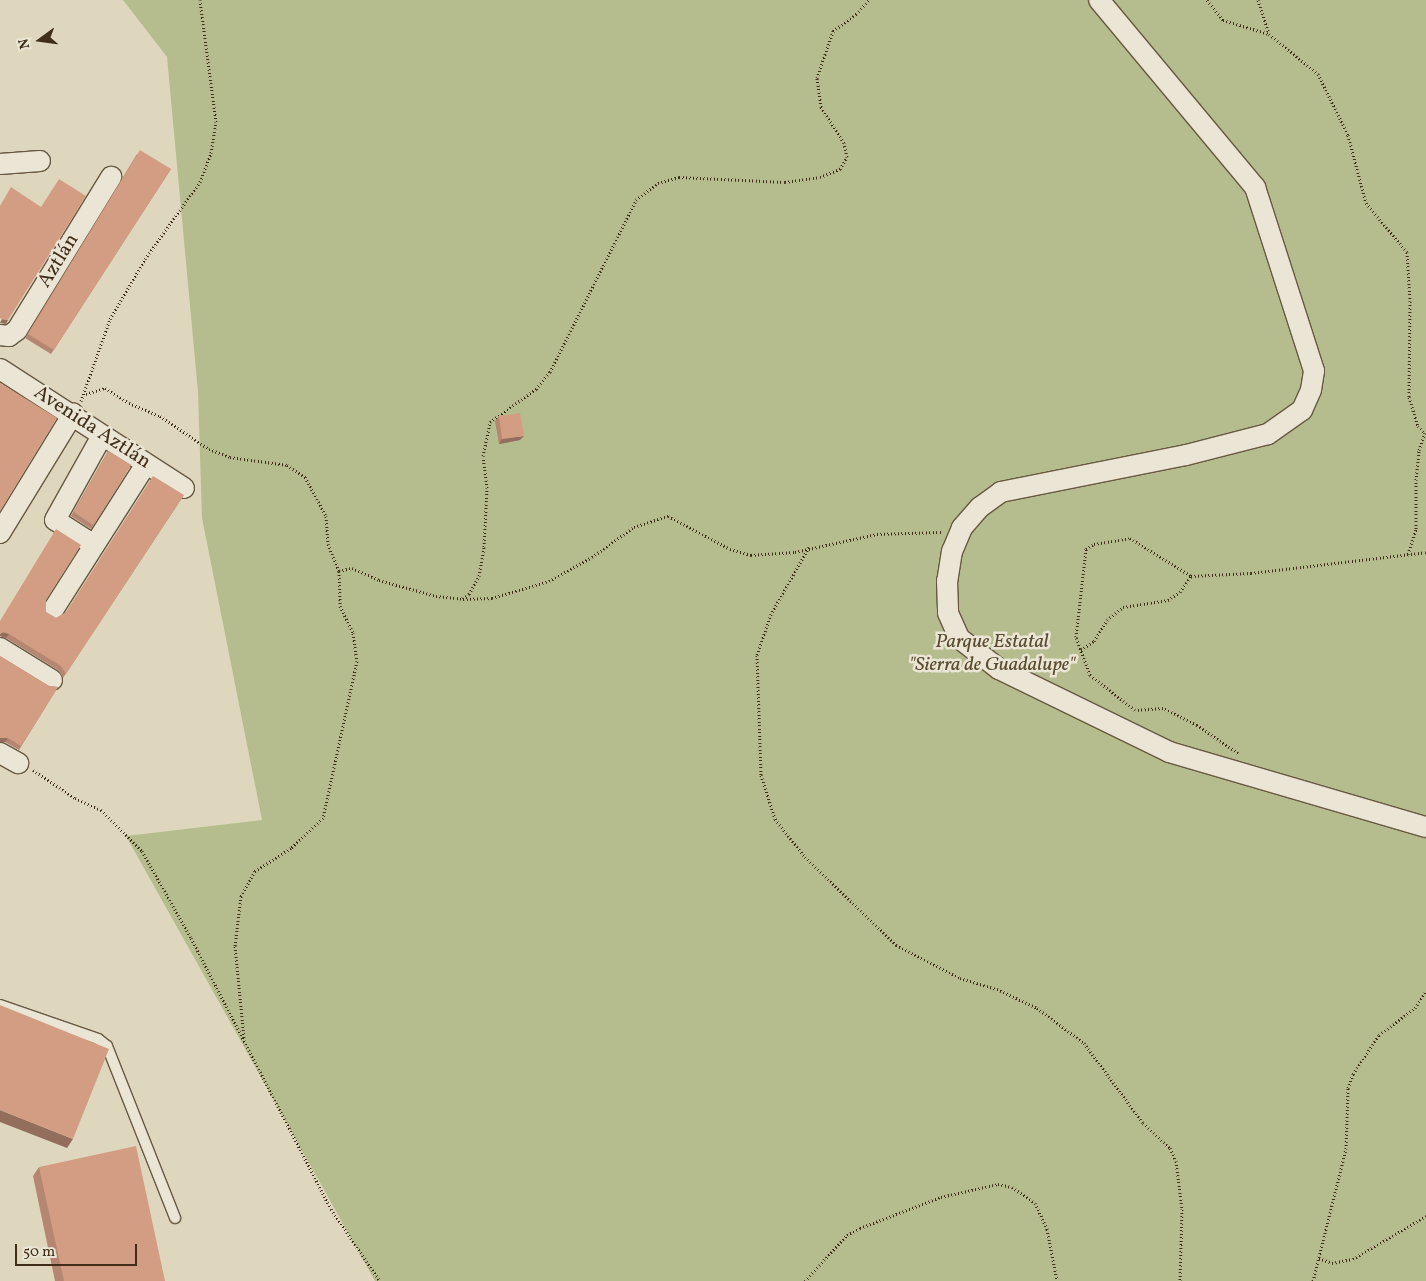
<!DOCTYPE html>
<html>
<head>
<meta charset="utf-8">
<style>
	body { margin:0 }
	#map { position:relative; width:1426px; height:1281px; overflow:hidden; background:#dfd7bd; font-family:Vollkorn,serif }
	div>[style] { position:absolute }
	.green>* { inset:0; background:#b5bd8f }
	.path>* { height:3px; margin-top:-1.5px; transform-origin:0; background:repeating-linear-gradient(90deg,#412e18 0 1px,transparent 0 3.5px) }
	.roads { filter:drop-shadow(1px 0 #685841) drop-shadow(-1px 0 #685841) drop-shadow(0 1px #685841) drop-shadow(0 -1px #685841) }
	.lane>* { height:10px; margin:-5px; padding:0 5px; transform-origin:5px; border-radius:5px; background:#eae5d4 }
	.street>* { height:20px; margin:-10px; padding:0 10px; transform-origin:10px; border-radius:10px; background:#eae5d4 }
	.wall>* { inset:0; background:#b58772 }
	.shaded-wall>* { inset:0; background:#946e5c }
	.building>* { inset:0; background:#d39d84 }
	span { translate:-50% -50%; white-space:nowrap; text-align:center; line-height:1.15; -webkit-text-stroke:5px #eae5d4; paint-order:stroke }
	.street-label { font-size:20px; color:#412e18 }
	.park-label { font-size:20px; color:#584b30; font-style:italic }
	.north { position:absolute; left:15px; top:15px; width:50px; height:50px; -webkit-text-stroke:4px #eae5d4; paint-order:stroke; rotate:256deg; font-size:14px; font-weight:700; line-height:20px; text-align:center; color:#412e18 }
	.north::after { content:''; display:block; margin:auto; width:18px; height:22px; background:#412e18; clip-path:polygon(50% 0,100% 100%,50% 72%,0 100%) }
	.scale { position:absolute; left:15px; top:1244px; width:122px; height:22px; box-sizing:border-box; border:2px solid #412e18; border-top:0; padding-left:6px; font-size:15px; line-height:18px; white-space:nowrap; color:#412e18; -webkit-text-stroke:4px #eae5d4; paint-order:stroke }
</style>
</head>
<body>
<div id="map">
	<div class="green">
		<div style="clip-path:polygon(123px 0,1426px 0,1426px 1281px,375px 1281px,126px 836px,262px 820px,202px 518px,198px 392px,167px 57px)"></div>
	</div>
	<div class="path">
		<div style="left:1207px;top:0;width:26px;rotate:51deg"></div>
		<div style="left:1223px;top:20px;width:48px;rotate:16.9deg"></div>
		<div style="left:1269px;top:34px;width:63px;rotate:39.2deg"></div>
		<div style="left:1318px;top:74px;width:68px;rotate:63.8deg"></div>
		<div style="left:1348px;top:135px;width:70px;rotate:75.2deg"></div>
		<div style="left:1366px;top:203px;width:64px;rotate:50.1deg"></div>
		<div style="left:1407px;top:252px;width:49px;rotate:86.5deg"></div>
		<div style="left:1410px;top:301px;width:96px;rotate:90.6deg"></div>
		<div style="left:1409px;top:397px;width:30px;rotate:73deg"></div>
		<div style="left:1418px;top:426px;width:11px;rotate:45deg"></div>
		<div style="left:1258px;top:0;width:35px;rotate:72deg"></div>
		<div style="left:86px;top:394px;width:20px;rotate:-18deg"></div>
		<div style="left:105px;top:388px;width:28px;rotate:32deg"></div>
		<div style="left:129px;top:403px;width:34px;rotate:23deg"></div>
		<div style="left:160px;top:416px;width:59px;rotate:34deg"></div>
		<div style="left:209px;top:449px;width:22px;rotate:21deg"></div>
		<div style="left:230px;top:457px;width:58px;rotate:8deg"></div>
		<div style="left:287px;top:465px;width:22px;rotate:34deg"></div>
		<div style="left:305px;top:477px;width:44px;rotate:61.7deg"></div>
		<div style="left:326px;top:516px;width:28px;rotate:86deg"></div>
		<div style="left:328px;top:544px;width:29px;rotate:68deg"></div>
		<div style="left:339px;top:571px;width:35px;rotate:88deg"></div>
		<div style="left:340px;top:606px;width:30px;rotate:64deg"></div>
		<div style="left:353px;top:633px;width:28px;rotate:82deg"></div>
		<div style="left:357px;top:661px;width:161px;rotate:102.2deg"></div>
		<div style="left:323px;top:818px;width:44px;rotate:136.8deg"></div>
		<div style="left:291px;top:848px;width:43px;rotate:147.4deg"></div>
		<div style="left:255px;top:871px;width:29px;rotate:119deg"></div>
		<div style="left:241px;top:896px;width:50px;rotate:96.8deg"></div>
		<div style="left:235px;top:946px;width:92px;rotate:84.4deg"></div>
		<div style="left:81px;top:401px;width:87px;rotate:-70.5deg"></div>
		<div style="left:110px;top:319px;width:69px;rotate:-59.7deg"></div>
		<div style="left:145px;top:259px;width:95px;rotate:-54.5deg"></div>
		<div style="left:200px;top:182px;width:31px;rotate:-69deg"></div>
		<div style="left:211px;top:153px;width:31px;rotate:-81deg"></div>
		<div style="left:216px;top:122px;width:123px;rotate:-97.5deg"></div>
		<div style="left:809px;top:547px;width:77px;rotate:119.6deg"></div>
		<div style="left:771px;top:614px;width:43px;rotate:108.9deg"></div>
		<div style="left:757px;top:655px;width:120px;rotate:88.1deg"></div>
		<div style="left:761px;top:775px;width:46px;rotate:72.3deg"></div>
		<div style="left:775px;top:819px;width:48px;rotate:51.7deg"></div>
		<div style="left:805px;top:857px;width:127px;rotate:44deg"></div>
		<div style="left:896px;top:945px;width:72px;rotate:27.3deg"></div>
		<div style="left:960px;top:978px;width:39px;rotate:17deg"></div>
		<div style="left:997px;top:989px;width:44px;rotate:25.4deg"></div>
		<div style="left:1037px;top:1008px;width:59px;rotate:36.7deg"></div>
		<div style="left:1084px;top:1043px;width:99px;rotate:53.6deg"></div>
		<div style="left:1143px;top:1123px;width:37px;rotate:43deg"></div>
		<div style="left:1170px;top:1148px;width:14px;rotate:65deg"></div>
		<div style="left:1176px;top:1161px;width:48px;rotate:82.9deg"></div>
		<div style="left:1182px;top:1209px;width:72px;rotate:91.6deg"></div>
		<div style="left:1408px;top:554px;width:26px;rotate:-72deg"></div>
		<div style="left:1416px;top:529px;width:49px;rotate:-90deg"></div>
		<div style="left:1416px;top:480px;width:30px;rotate:-84deg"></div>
		<div style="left:1419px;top:450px;width:18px;rotate:-71deg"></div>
		<div style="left:339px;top:571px;width:13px;rotate:-13deg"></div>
		<div style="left:352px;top:568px;width:30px;rotate:24deg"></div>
		<div style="left:379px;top:580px;width:59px;rotate:15.7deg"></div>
		<div style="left:436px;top:596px;width:27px;rotate:6deg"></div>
		<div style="left:463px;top:599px;width:8px;rotate:-40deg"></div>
		<div style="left:469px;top:594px;width:21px;rotate:-61deg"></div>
		<div style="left:479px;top:576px;width:29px;rotate:-80deg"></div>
		<div style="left:484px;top:547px;width:59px;rotate:-87.1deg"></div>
		<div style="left:487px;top:488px;width:32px;rotate:-97deg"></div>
		<div style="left:483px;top:456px;width:35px;rotate:-78deg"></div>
		<div style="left:490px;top:422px;width:57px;rotate:-35.7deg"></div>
		<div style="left:536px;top:389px;width:22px;rotate:-51deg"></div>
		<div style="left:550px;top:372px;width:192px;rotate:-63.4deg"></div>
		<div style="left:636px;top:200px;width:28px;rotate:-38deg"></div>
		<div style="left:658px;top:183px;width:22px;rotate:-16deg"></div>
		<div style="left:679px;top:177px;width:106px;rotate:2.7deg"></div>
		<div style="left:785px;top:182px;width:35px;rotate:-8deg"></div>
		<div style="left:820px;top:177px;width:22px;rotate:-22deg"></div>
		<div style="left:840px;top:169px;width:14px;rotate:-60deg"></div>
		<div style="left:847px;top:157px;width:14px;rotate:-102deg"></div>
		<div style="left:844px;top:143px;width:43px;rotate:-122.6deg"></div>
		<div style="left:821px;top:107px;width:29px;rotate:-98deg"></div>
		<div style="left:817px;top:78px;width:50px;rotate:-71.2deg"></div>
		<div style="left:833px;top:31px;width:29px;rotate:-36deg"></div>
		<div style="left:856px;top:14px;width:19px;rotate:-47deg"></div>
		<div style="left:463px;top:599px;width:29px;rotate:-2deg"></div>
		<div style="left:492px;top:598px;width:59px;rotate:-16.6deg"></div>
		<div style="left:549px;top:581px;width:49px;rotate:-29.2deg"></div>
		<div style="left:592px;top:557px;width:52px;rotate:-35.5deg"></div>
		<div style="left:634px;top:527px;width:36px;rotate:-18deg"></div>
		<div style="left:668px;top:516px;width:70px;rotate:28deg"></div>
		<div style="left:730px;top:549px;width:22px;rotate:16deg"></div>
		<div style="left:751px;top:555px;width:44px;rotate:-3.9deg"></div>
		<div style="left:795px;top:552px;width:84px;rotate:-12.4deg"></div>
		<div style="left:877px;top:534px;width:64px;rotate:-1.8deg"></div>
		<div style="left:1081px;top:650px;width:16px;rotate:-35deg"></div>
		<div style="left:1094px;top:641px;width:25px;rotate:-58deg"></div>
		<div style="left:1107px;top:620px;width:21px;rotate:-39deg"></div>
		<div style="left:1123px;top:607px;width:46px;rotate:-8.8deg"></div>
		<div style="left:1168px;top:600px;width:14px;rotate:-34deg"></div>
		<div style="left:1180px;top:592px;width:19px;rotate:-55deg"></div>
		<div style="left:1238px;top:753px;width:50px;rotate:-145.7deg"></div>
		<div style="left:1197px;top:725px;width:38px;rotate:-153deg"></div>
		<div style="left:1163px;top:708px;width:28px;rotate:176deg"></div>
		<div style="left:1135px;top:710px;width:57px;rotate:-142.1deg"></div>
		<div style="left:1090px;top:675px;width:40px;rotate:-110.2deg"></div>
		<div style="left:1076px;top:637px;width:89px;rotate:-83.5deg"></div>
		<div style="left:1086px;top:549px;width:9px;rotate:-32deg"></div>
		<div style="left:1094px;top:544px;width:36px;rotate:-9deg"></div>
		<div style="left:1130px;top:538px;width:72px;rotate:31.9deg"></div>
		<div style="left:1191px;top:576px;width:60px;rotate:-2.9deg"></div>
		<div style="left:1251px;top:573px;width:176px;rotate:-6.8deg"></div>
		<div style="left:33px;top:770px;width:50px;rotate:33.7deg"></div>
		<div style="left:75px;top:798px;width:29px;rotate:25deg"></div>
		<div style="left:101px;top:810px;width:58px;rotate:45deg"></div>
		<div style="left:142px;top:851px;width:100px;rotate:60.6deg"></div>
		<div style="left:191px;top:938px;width:305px;rotate:62.7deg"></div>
		<div style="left:331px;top:1209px;width:87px;rotate:55.8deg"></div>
		<div style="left:1319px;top:1258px;width:14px;rotate:21deg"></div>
		<div style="left:1332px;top:1263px;width:21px;rotate:-11deg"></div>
		<div style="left:1353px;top:1259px;width:85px;rotate:-30.5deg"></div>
		<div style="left:805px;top:1281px;width:62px;rotate:-47.6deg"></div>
		<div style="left:847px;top:1235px;width:15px;rotate:-28deg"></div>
		<div style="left:860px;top:1228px;width:87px;rotate:-20.9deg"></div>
		<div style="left:941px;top:1197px;width:58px;rotate:-12.8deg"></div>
		<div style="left:998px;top:1184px;width:14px;rotate:12deg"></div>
		<div style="left:1012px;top:1187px;width:28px;rotate:35deg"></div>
		<div style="left:1035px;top:1203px;width:29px;rotate:65deg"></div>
		<div style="left:1047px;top:1229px;width:53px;rotate:79.1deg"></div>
		<div style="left:1313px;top:1281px;width:136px;rotate:-76deg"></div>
		<div style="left:1346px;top:1149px;width:61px;rotate:-88.1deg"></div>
		<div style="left:1348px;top:1088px;width:15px;rotate:-70deg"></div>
		<div style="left:1353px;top:1074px;width:47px;rotate:-56.3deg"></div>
		<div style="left:1379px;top:1035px;width:45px;rotate:-36.9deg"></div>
		<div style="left:1415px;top:1008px;width:20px;rotate:-57deg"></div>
	</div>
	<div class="roads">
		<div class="lane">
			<div style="left:0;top:1005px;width:104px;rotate:19.1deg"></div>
			<div style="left:98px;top:1039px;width:11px;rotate:38deg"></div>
			<div style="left:107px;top:1046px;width:185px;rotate:68.4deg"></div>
		</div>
		<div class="street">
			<div style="left:1099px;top:0;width:244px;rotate:50.2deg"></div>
			<div style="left:1255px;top:187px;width:193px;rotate:72.2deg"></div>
			<div style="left:1314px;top:371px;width:19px;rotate:99deg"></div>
			<div style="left:1311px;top:390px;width:22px;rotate:114deg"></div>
			<div style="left:1302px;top:410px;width:42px;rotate:144.8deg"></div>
			<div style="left:1268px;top:434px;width:85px;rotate:165.6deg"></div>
			<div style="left:1186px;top:455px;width:189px;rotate:168.7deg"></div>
			<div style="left:1001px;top:492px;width:26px;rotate:144deg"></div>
			<div style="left:980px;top:507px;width:28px;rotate:131deg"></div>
			<div style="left:962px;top:528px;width:25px;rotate:113deg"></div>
			<div style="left:952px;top:551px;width:30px;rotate:99deg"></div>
			<div style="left:947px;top:581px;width:32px;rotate:88deg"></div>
			<div style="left:948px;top:613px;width:27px;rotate:66deg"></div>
			<div style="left:959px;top:638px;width:51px;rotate:37.8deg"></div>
			<div style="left:999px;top:669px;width:189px;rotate:26deg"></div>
			<div style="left:1169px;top:752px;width:268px;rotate:16.3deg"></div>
			<div style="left:0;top:164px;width:40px;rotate:-4.3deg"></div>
			<div style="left:0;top:335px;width:9px;rotate:6deg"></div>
			<div style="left:9px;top:336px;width:10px;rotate:-37deg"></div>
			<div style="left:17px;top:330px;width:180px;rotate:-58.4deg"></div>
			<div style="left:0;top:369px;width:219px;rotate:32.9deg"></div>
			<div style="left:0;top:533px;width:140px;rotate:-58.5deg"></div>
			<div style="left:94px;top:545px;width:46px;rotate:-147.3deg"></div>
			<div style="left:55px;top:520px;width:96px;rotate:-60.8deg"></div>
			<div style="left:53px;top:610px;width:173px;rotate:-57.5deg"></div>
			<div style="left:0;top:648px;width:61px;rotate:31.6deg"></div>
			<div style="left:0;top:753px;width:21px;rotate:29deg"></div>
		</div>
	</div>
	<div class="wall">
		<div style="clip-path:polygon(137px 154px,171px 169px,51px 354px,25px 338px)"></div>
		<div style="clip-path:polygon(499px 416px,520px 440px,499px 444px,495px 421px)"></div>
		<div style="clip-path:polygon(108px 451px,131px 465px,91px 529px,71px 516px)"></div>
		<div style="clip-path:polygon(184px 495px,63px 678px,58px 670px,6px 638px,0 636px,46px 600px,46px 612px,56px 618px,65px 613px)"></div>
		<div style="clip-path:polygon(0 656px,49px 686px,58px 687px,19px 750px,5px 742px,0 742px)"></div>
		<div style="clip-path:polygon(39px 1167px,165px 1281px,55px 1281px,33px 1176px)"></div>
	</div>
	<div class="shaded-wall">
		<div style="clip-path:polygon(2px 319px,8px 320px,6px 324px,0 323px)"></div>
		<div style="clip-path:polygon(524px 436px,520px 440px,499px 444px,502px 439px)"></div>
		<div style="clip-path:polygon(3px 632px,9px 634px,6px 638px,0 636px,0 634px)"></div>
		<div style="clip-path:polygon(0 738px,8px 738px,5px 742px,0 742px)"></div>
		<div style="clip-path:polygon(0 1110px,73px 1139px,67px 1148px,0 1122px)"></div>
	</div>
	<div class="building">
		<div style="clip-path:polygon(140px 150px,171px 169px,54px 350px,28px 334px)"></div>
		<div style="clip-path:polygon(59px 179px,86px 196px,8px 320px,2px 319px,0 318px,0 206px,11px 187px,41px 207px)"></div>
		<div style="clip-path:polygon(0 383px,57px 418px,0 511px)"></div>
		<div style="clip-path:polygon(520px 413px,524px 436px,502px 439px,499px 416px)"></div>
		<div style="clip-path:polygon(108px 451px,131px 465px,93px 525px,74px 512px)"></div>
		<div style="clip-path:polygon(153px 476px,184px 495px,66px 674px,61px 666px,9px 634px,3px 632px,0 634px,0 621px,56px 529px,81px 545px,46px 600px,46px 612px,56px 618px,66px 612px)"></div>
		<div style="clip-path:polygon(0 656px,49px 686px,58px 687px,21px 746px,8px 738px,0 738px)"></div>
		<div style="clip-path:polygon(0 1005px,109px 1049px,73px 1139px,0 1110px)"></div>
		<div style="clip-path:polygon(136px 1146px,165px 1281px,64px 1281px,39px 1167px)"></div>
	</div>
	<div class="street-label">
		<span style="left:59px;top:261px;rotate:-58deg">Aztlán</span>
		<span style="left:92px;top:428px;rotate:33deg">Avenida Aztlán</span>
	</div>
	<div class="park-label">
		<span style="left:992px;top:654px">Parque Estatal<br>"Sierra de Guadalupe"</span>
	</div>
	<div class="north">N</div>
	<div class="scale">50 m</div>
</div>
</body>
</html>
